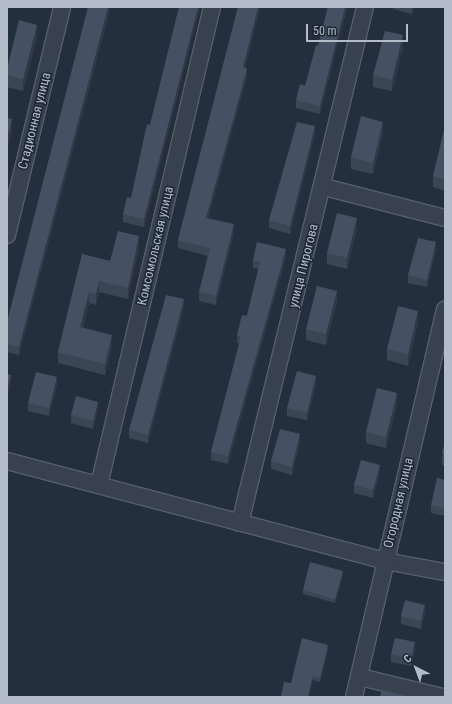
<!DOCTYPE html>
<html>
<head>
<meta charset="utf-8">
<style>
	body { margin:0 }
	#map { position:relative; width:452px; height:704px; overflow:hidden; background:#242f3e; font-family:"Roboto Condensed",sans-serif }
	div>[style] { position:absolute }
	.roads { filter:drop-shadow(1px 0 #565f6c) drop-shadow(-1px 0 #565f6c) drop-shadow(0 1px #565f6c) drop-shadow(0 -1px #565f6c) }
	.minor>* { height:16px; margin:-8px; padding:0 8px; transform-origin:8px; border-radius:8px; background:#38414e }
	.wall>* { inset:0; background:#3b4654 }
	.shaded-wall>* { inset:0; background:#303945 }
	.building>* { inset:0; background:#455162 }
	span { translate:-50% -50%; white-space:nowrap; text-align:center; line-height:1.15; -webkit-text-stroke:3px #1d2633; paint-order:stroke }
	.street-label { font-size:13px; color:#b4bcc9 }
	.frame { position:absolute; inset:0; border:8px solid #b4bcc9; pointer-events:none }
	.north { position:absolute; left:396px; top:648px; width:40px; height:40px; -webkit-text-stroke:3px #1d2633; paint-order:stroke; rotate:318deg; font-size:11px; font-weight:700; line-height:16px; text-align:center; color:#b4bcc9 }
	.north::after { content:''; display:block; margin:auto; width:14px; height:18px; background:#b4bcc9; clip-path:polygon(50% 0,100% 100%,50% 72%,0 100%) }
	.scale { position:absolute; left:306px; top:24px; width:102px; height:18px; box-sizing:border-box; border:2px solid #b4bcc9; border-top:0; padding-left:5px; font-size:12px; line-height:14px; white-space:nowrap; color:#b4bcc9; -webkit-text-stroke:3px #1d2633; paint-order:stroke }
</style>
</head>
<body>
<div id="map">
	<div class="roads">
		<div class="minor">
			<div style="left:324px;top:187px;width:125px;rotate:14.4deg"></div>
			<div style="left:7px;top:235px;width:235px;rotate:-76.4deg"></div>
			<div style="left:7px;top:461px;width:391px;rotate:14.8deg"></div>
			<div style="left:385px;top:561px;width:61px;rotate:10.4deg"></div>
			<div style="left:99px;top:485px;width:491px;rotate:-76.7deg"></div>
			<div style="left:240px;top:523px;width:531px;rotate:-76.38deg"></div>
			<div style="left:360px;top:677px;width:84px;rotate:13.7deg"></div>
			<div style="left:354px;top:697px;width:398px;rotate:-76.8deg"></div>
		</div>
	</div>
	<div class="wall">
		<div style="clip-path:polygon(109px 7px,109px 13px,19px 355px,7px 352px,7px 322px)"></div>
		<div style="clip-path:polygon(179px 7px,200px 7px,144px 227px,123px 222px,123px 214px,131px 198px,150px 125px)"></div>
		<div style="clip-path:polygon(238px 7px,260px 7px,245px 68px,247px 77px,208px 218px,234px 233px,216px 305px,199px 301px,199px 292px,208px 256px,178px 248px,178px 240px)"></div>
		<div style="clip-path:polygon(328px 7px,347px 7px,320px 114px,296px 108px,296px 100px,305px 86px,318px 46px)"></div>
		<div style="clip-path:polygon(393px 7px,414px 7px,412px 14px,393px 9px)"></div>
		<div style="clip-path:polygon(37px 36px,23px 91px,7px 87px,7px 69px)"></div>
		<div style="clip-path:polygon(403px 47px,392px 91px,373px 87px,373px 75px)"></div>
		<div style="clip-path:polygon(445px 130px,445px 191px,433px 187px,433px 176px)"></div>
		<div style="clip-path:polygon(383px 133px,373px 174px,351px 169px,351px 157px)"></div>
		<div style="clip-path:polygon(315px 134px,290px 234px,269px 228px,269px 220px)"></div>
		<div style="clip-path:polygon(357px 229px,347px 269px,327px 264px,327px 253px)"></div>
		<div style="clip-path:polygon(139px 247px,128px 299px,99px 292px,96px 305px,89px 303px,83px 328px,112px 346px,105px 375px,58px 363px,58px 352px,82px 254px,110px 261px)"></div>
		<div style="clip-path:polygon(436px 250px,427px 287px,408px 283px,408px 275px)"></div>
		<div style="clip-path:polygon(286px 257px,228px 464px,211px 460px,211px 452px,240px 343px,237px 343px,237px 335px,247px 316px,258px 269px,253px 268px,253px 260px)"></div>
		<div style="clip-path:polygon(337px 302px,326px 345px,306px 340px,306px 329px)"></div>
		<div style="clip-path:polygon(184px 307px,148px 443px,129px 438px,129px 430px)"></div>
		<div style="clip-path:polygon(418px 322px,408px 366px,387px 360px,387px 349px)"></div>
		<div style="clip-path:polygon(316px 384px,307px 420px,287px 416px,287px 408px)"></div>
		<div style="clip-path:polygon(57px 385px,49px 416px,28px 411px,28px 403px)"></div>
		<div style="clip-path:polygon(397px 404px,386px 448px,366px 443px,366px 432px)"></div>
		<div style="clip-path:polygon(98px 409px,93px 429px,71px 423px,71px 415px)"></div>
		<div style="clip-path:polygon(300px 442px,292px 475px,271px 469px,271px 461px)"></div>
		<div style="clip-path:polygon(445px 442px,445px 466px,442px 465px,442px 453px)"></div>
		<div style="clip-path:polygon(380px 472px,373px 498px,354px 493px,354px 485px)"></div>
		<div style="clip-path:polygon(445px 480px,445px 516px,431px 513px,431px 505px)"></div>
		<div style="clip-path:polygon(343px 575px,335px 603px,303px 594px,303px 590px)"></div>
		<div style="clip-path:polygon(425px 612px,421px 629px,401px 624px,401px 616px)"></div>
		<div style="clip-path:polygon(328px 649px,320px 682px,313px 680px,291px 683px)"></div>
		<div style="clip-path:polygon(415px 650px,411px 666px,391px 662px,391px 654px)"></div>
	</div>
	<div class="shaded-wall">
		<div style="clip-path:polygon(108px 7px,109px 7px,109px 13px,19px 355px,19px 347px)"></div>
		<div style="clip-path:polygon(198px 7px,200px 7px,144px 227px,144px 219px)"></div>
		<div style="clip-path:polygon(258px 7px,260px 7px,243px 76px,243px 67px)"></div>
		<div style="clip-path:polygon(345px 7px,347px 7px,320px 114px,320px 106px)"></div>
		<div style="clip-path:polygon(412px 7px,414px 7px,412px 14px)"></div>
		<div style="clip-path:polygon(37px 25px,37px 36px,23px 91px,23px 79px)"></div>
		<div style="clip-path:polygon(403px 35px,403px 47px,392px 91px,392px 80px)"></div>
		<div style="clip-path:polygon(247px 69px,247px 77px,206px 226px,206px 218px)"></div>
		<div style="clip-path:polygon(12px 119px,12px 131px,7px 152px,7px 140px)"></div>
		<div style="clip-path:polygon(383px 122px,383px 133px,373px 174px,373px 163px)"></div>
		<div style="clip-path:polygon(315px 126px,315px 134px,290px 234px,290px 226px)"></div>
		<div style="clip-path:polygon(357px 218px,357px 229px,347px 269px,347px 258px)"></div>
		<div style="clip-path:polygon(234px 224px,234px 233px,216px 305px,216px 296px)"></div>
		<div style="clip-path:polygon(139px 236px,139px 247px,128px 299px,128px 288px)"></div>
		<div style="clip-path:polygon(436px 242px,436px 250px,427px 287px,427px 280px)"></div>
		<div style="clip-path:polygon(286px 249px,286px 257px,228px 464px,228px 456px)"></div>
		<div style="clip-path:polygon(99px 281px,99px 292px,96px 305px,96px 294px)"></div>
		<div style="clip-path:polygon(337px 291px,337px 302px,326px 345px,326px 334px)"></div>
		<div style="clip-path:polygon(89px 292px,89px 303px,80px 338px,80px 327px)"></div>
		<div style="clip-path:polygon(184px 299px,184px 307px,148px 443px,148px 435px)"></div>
		<div style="clip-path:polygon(418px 311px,418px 322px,408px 366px,408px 354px)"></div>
		<div style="clip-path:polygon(112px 335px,112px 346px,105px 375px,105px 364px)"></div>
		<div style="clip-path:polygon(11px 375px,11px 383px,7px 398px,7px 390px)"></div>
		<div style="clip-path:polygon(316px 376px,316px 384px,307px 420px,307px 412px)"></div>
		<div style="clip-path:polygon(57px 377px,57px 385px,49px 416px,49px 408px)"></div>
		<div style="clip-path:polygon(397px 393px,397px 404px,386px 448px,386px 437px)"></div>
		<div style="clip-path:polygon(98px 402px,98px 409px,93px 429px,93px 421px)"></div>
		<div style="clip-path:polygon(300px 434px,300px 442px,292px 475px,292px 467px)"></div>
		<div style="clip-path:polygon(380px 465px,380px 472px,373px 498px,373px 490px)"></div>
		<div style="clip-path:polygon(343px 571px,343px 575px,335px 603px,335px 599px)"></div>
		<div style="clip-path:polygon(425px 605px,425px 612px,421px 629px,421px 621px)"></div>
		<div style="clip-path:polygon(415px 642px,415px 650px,411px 666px,411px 659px)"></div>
		<div style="clip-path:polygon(328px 645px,328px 649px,320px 682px,320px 678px)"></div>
		<div style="clip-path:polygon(313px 676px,313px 680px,309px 697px,308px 697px)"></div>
	</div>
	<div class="building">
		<div style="clip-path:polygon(88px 7px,108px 7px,19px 347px,7px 344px,7px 322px)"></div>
		<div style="clip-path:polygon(179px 7px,198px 7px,144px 219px,123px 214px,127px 197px,131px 198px,147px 124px,150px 125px)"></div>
		<div style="clip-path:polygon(238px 7px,258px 7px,243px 67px,247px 69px,206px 218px,234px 224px,216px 296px,199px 292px,210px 248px,178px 240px)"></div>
		<div style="clip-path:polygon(328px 7px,345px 7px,320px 106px,296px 100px,300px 84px,305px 86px,316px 45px,318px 46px)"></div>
		<div style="clip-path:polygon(19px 20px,37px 25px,23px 79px,7px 75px,7px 69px)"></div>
		<div style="clip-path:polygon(385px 31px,403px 35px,392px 80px,373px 75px)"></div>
		<div style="clip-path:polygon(361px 116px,383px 122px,373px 163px,351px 157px)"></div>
		<div style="clip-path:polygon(7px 118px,12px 119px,7px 140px)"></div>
		<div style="clip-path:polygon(297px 122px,315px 126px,290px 226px,269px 220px)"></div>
		<div style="clip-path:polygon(444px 130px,445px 130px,445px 179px,433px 176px)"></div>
		<div style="clip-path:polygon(337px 213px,357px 218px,347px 258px,327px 253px)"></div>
		<div style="clip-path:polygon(118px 231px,139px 236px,128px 288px,99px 281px,96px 294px,89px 292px,80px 327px,112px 335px,105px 364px,58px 352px,82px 254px,110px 261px)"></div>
		<div style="clip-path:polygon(418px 238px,436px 242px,427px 280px,408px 275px)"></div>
		<div style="clip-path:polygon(257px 242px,286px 249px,228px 456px,211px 452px,241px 336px,237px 335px,242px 315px,247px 316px,260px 262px,253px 260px)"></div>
		<div style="clip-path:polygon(317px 286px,337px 291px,326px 334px,306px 329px)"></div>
		<div style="clip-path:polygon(166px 295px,184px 299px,148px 435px,129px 430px)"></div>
		<div style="clip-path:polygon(398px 306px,418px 311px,408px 354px,387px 349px)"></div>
		<div style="clip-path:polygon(297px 371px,316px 376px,307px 412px,287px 408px)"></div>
		<div style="clip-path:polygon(36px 372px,57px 377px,49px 408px,28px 403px)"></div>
		<div style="clip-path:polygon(7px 374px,11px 375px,7px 390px)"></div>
		<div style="clip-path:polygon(377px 388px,397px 393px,386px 437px,366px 432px)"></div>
		<div style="clip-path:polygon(76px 396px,98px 402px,93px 421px,71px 415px)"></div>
		<div style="clip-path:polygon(280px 429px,300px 434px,292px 467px,271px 461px)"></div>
		<div style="clip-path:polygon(445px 442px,445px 454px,442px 453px)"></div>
		<div style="clip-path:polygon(361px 460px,380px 465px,373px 490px,354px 485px)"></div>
		<div style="clip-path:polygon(437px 478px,445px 480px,445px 508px,431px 505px)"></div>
		<div style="clip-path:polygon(310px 562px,343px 571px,335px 599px,303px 590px)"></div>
		<div style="clip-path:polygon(405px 600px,425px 605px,421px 621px,401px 616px)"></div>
		<div style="clip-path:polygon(302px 638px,328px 645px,320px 678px,313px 676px,308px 697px,281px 697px,284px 682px,291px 683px)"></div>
		<div style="clip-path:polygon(395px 638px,415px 642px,411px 659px,391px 654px)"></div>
		<div style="clip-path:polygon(382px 690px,402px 695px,401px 697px,380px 697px)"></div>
	</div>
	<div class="street-label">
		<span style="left:35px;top:121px;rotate:-76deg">Стадионная улица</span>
		<span style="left:156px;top:246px;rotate:-77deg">Комсомольская улица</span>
		<span style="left:304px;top:266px;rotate:-76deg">улица Пирогова</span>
		<span style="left:399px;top:503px;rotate:-77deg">Огородная улица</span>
	</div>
	<div class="frame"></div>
	<div class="north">С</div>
	<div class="scale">50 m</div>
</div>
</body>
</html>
